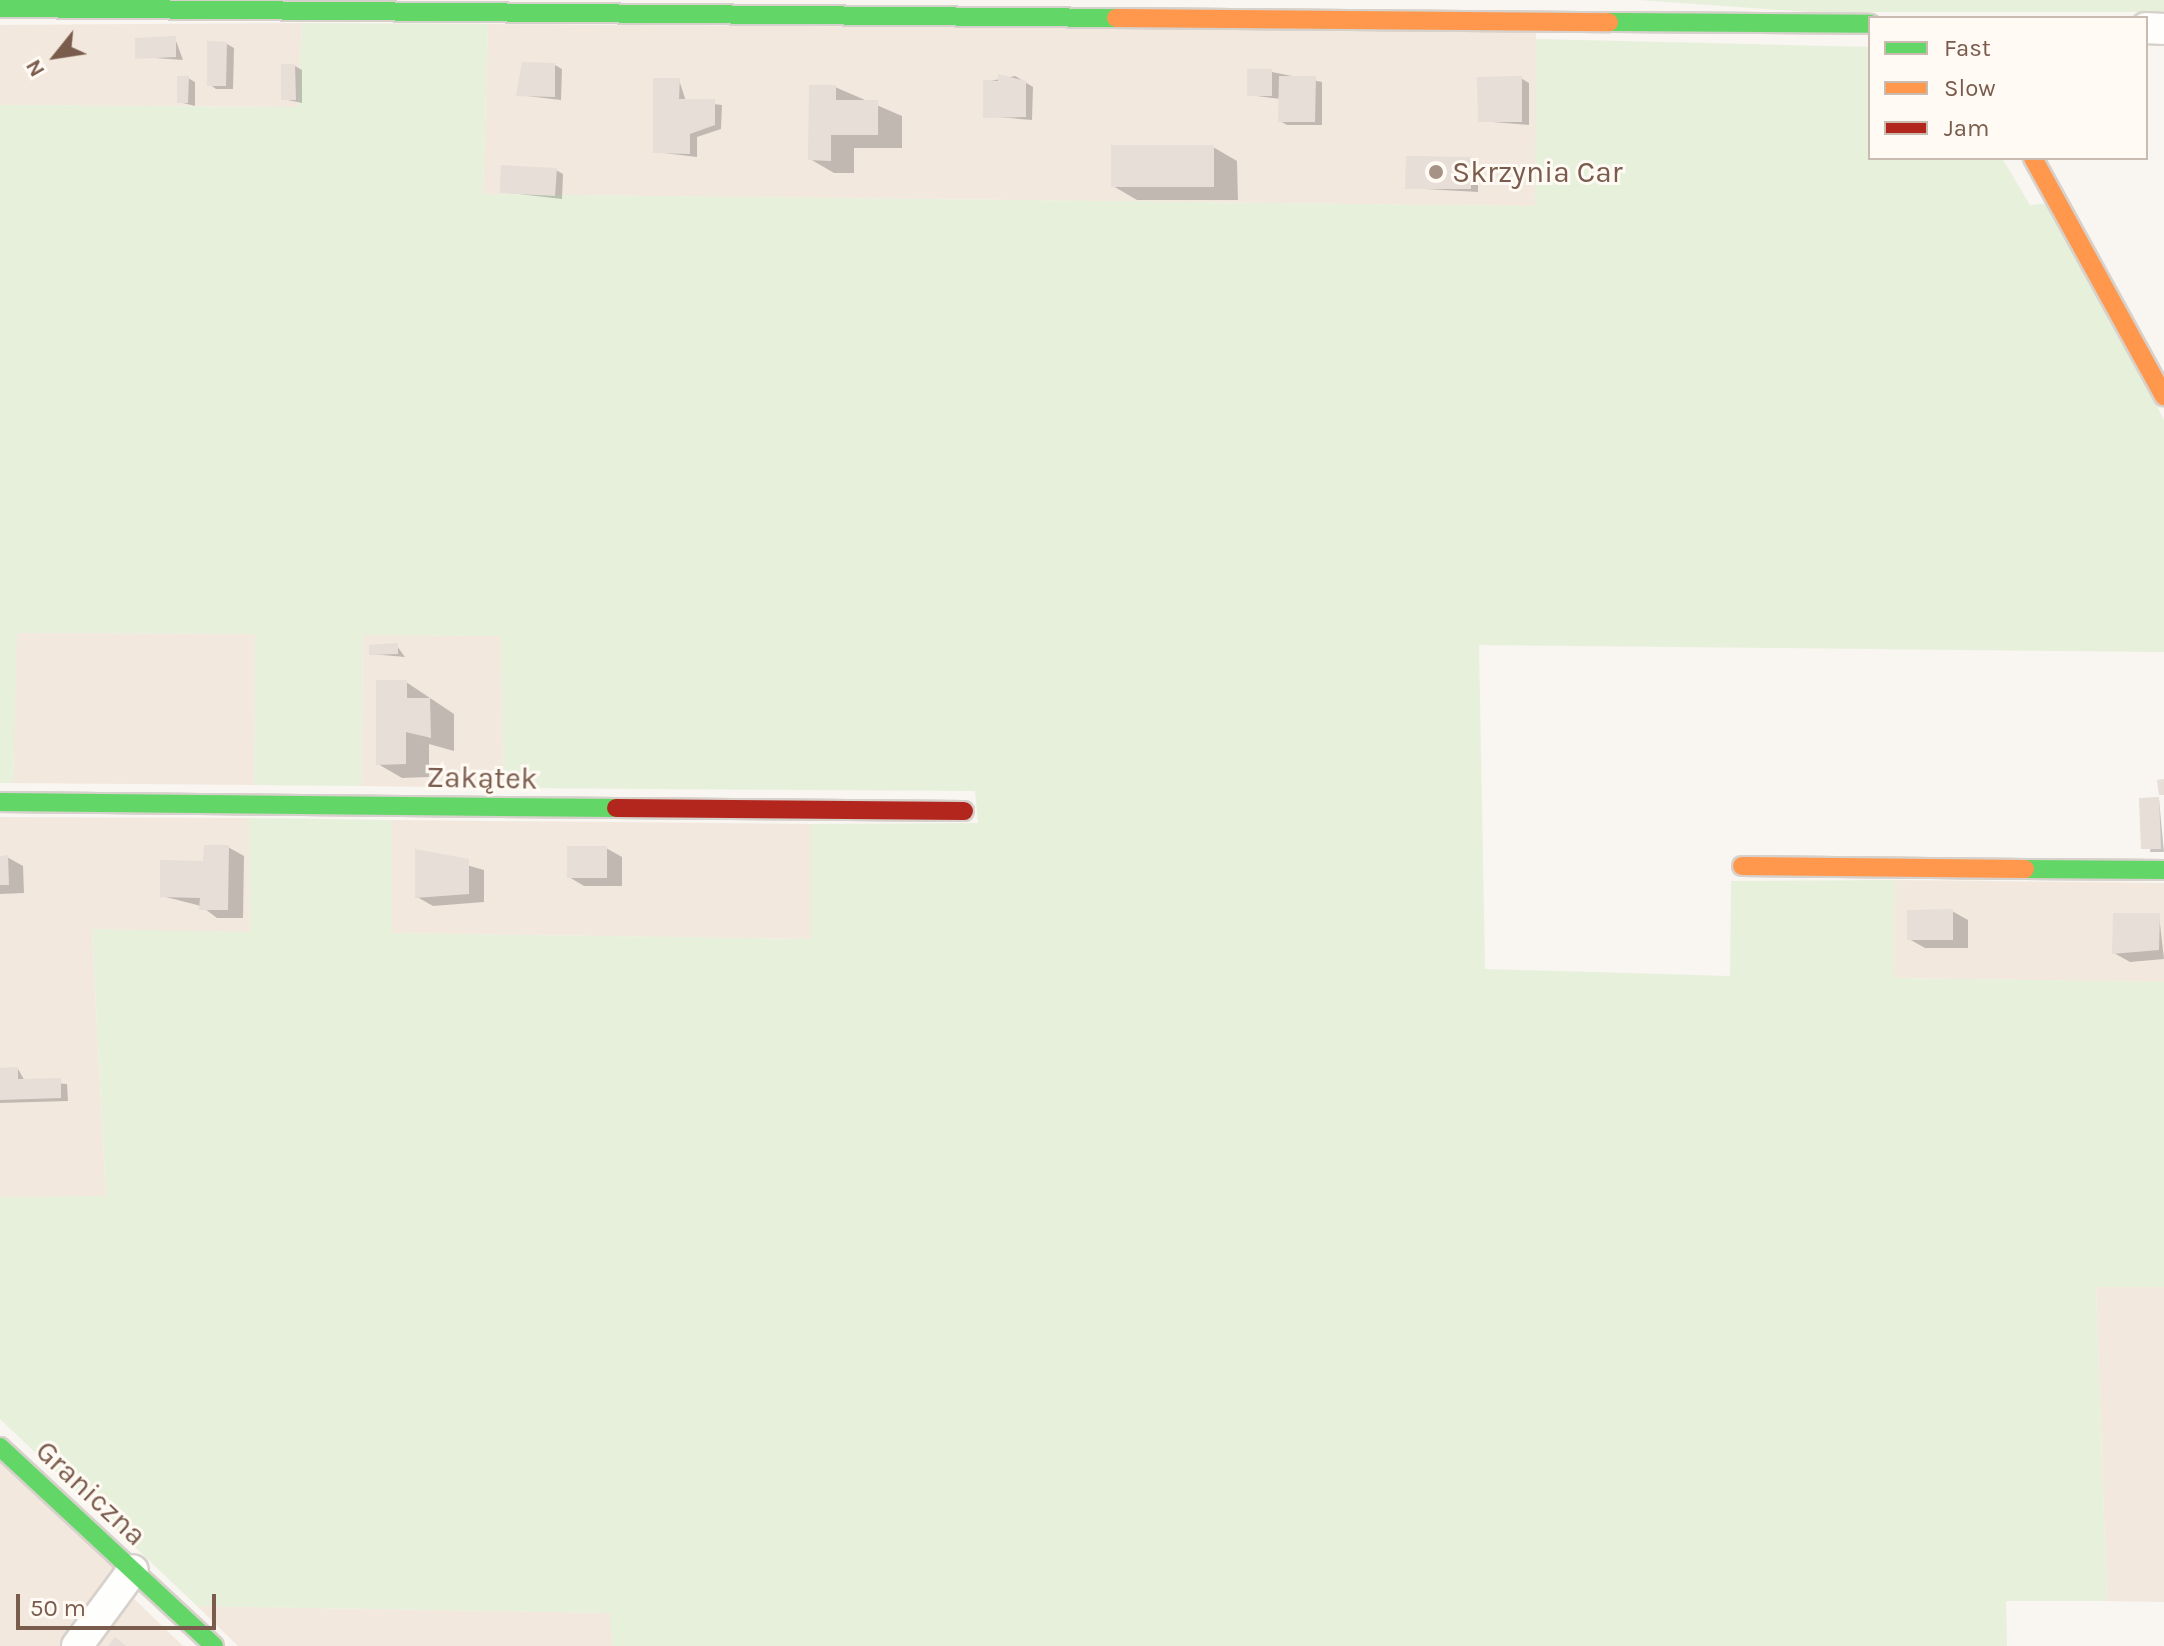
<!DOCTYPE html>
<html>
<head>
<meta charset="utf-8">
<style>
	body { margin:0 }
	#map { position:relative; width:2164px; height:1646px; overflow:hidden; background:#f9f5f0; font-family:Karla,sans-serif }
	div>[style] { position:absolute }
	.residential>* { inset:0; background:#f2e8de }
	.green>* { inset:0; background:#e7f0db }
	.shadow>* { inset:0; background:#0003 }
	.building>* { inset:0; background:#e6ded7 }
	.roads { filter:drop-shadow(2px 0 #d7d1cb) drop-shadow(-2px 0 #d7d1cb) drop-shadow(0 2px #d7d1cb) drop-shadow(0 -2px #d7d1cb) }
	.street>* { height:30px; margin:-15px; padding:0 15px; transform-origin:15px; border-radius:15px; background:#fefefd }
	.fast>* { height:18px; margin:-9px; padding:0 9px; transform-origin:9px; border-radius:9px; background:#63d668 }
	.slow>* { height:18px; margin:-9px; padding:0 9px; transform-origin:9px; border-radius:9px; background:#ff974d }
	.jam>* { height:18px; margin:-9px; padding:0 9px; transform-origin:9px; border-radius:9px; background:#b3261e }
	.dots>* { width:22px; height:22px; translate:-50% -50%; box-sizing:border-box; border:4px solid #fffaf3; border-radius:50% }
	span { translate:-50% -50%; white-space:nowrap; text-align:center; line-height:1.15; -webkit-text-stroke:6px #fffaf3; paint-order:stroke }
	.poi-label { font-size:30px; color:#7a5c4d }
	.left { translate:0 -50%; text-align:left }
	.street-label { font-size:30px; color:#7a5c4d }
	.legend { position:absolute; left:1868px; top:16px; width:280px; height:144px; box-sizing:border-box; background:#fffaf3; border:2px solid #cabbb1; margin:0; padding:10px 14px; list-style:none; font-size:24px; color:#7a5c4d }
	.legend li { display:flex; align-items:center; gap:16px; height:40px }
	.legend b { width:40px; border:2px solid #cabbb1 }
	.north { position:absolute; left:16px; top:16px; width:80px; height:80px; -webkit-text-stroke:6px #fffaf3; paint-order:stroke; rotate:240deg; font-size:22px; font-weight:700; line-height:32px; text-align:center; color:#7a5c4d }
	.north::after { content:''; display:block; margin:auto; width:28px; height:36px; background:#7a5c4d; clip-path:polygon(50% 0,100% 100%,50% 72%,0 100%) }
	.scale { position:absolute; left:16px; top:1594px; width:200px; height:36px; box-sizing:border-box; border:4px solid #7a5c4d; border-top:0; padding-left:10px; font-size:24px; line-height:28px; white-space:nowrap; color:#7a5c4d; -webkit-text-stroke:6px #fffaf3; paint-order:stroke }
</style>
</head>
<body>
<div id="map">
	<div class="residential">
		<div style="clip-path:polygon(302px 23px,298px 107px,0 105px,0 25px)"></div>
		<div style="clip-path:polygon(488px 24px,1536px 31px,1536px 206px,483px 194px)"></div>
		<div style="clip-path:polygon(16px 633px,256px 634px,254px 785px,13px 783px)"></div>
		<div style="clip-path:polygon(363px 635px,502px 636px,504px 788px,361px 786px)"></div>
		<div style="clip-path:polygon(0 817px,249px 818px,250px 932px,92px 930px,106px 1197px,0 1197px)"></div>
		<div style="clip-path:polygon(392px 820px,811px 824px,812px 939px,391px 933px)"></div>
		<div style="clip-path:polygon(1895px 880px,2164px 883px,2164px 982px,1894px 978px)"></div>
		<div style="clip-path:polygon(2096px 1287px,2164px 1287px,2164px 1602px,2107px 1601px)"></div>
		<div style="clip-path:polygon(0 1463px,121px 1573px,68px 1646px,0 1646px)"></div>
		<div style="clip-path:polygon(129px 1594px,183px 1646px,90px 1646px)"></div>
		<div style="clip-path:polygon(197px 1606px,611px 1613px,612px 1646px,238px 1646px)"></div>
	</div>
	<div class="green">
		<div style="clip-path:polygon(1639px 0,2164px 0,2164px 12px,1810px 12px)"></div>
		<div style="clip-path:polygon(302px 23px,488px 24px,483px 194px,1535px 206px,1536px 39px,1870px 47px,1870px 158px,2002px 158px,2030px 205px,2054px 203px,2164px 420px,2164px 652px,1479px 645px,1485px 969px,1730px 976px,1731px 881px,1895px 880px,1894px 978px,2164px 982px,2164px 1287px,2096px 1287px,2107px 1601px,2006px 1601px,2007px 1646px,612px 1646px,610px 1613px,197px 1606px,0 1419px,0 1197px,106px 1196px,92px 929px,250px 932px,249px 818px,392px 820px,392px 933px,811px 939px,811px 824px,978px 823px,975px 791px,504px 788px,501px 636px,363px 635px,361px 786px,254px 785px,255px 634px,17px 633px,13px 783px,0 783px,0 105px,298px 107px)"></div>
	</div>
	<div class="shadow">
		<div style="clip-path:polygon(175px 38px,183px 60px,141px 57px)"></div>
		<div style="clip-path:polygon(227px 44px,234px 48px,233px 89px,216px 89px,209px 84px)"></div>
		<div style="clip-path:polygon(555px 65px,562px 69px,561px 100px,518px 95px)"></div>
		<div style="clip-path:polygon(295px 66px,302px 70px,302px 103px,283px 99px)"></div>
		<div style="clip-path:polygon(1272px 72px,1322px 82px,1322px 125px,1287px 125px,1280px 121px,1281px 99px,1249px 95px)"></div>
		<div style="clip-path:polygon(1015px 76px,1033px 87px,1032px 120px,985px 116px,985px 82px)"></div>
		<div style="clip-path:polygon(188px 78px,195px 82px,195px 106px,179px 102px)"></div>
		<div style="clip-path:polygon(1521px 78px,1529px 83px,1529px 125px,1480px 121px)"></div>
		<div style="clip-path:polygon(679px 80px,686px 101px,722px 105px,721px 129px,697px 137px,697px 157px,655px 152px)"></div>
		<div style="clip-path:polygon(835px 87px,902px 116px,902px 148px,854px 148px,854px 173px,834px 173px,810px 159px)"></div>
		<div style="clip-path:polygon(1213px 147px,1237px 161px,1238px 200px,1137px 200px,1113px 186px)"></div>
		<div style="clip-path:polygon(1471px 159px,1478px 163px,1478px 192px,1407px 188px)"></div>
		<div style="clip-path:polygon(556px 170px,563px 174px,562px 199px,502px 192px)"></div>
		<div style="clip-path:polygon(397px 646px,405px 657px,371px 654px)"></div>
		<div style="clip-path:polygon(406px 682px,454px 714px,454px 751px,429px 744px,429px 777px,402px 778px,378px 764px)"></div>
		<div style="clip-path:polygon(2159px 799px,2164px 852px,2150px 852px)"></div>
		<div style="clip-path:polygon(228px 847px,244px 856px,243px 918px,217px 918px,201px 906px,162px 896px)"></div>
		<div style="clip-path:polygon(606px 848px,622px 857px,622px 886px,584px 886px,569px 877px)"></div>
		<div style="clip-path:polygon(417px 851px,484px 870px,484px 902px,433px 906px,417px 897px)"></div>
		<div style="clip-path:polygon(7px 857px,23px 866px,24px 893px,0 894px,0 858px)"></div>
		<div style="clip-path:polygon(1952px 911px,1968px 920px,1968px 948px,1925px 948px,1909px 939px)"></div>
		<div style="clip-path:polygon(2159px 915px,2164px 959px,2130px 962px,2114px 953px)"></div>
		<div style="clip-path:polygon(18px 1069px,25px 1081px,67px 1084px,68px 1101px,0 1103px,0 1082px)"></div>
	</div>
	<div class="building">
		<div style="clip-path:polygon(176px 36px,176px 57px,135px 59px,135px 38px)"></div>
		<div style="clip-path:polygon(207px 41px,227px 42px,226px 86px,207px 86px)"></div>
		<div style="clip-path:polygon(522px 62px,555px 63px,555px 97px,516px 96px)"></div>
		<div style="clip-path:polygon(281px 64px,295px 64px,296px 100px,281px 100px)"></div>
		<div style="clip-path:polygon(1247px 69px,1272px 69px,1272px 96px,1247px 96px)"></div>
		<div style="clip-path:polygon(998px 74px,1026px 81px,1026px 117px,983px 118px,983px 80px,998px 81px)"></div>
		<div style="clip-path:polygon(177px 76px,189px 76px,188px 103px,177px 103px)"></div>
		<div style="clip-path:polygon(1279px 76px,1316px 76px,1315px 122px,1278px 122px)"></div>
		<div style="clip-path:polygon(1522px 76px,1522px 122px,1478px 122px,1477px 77px)"></div>
		<div style="clip-path:polygon(653px 78px,680px 78px,679px 99px,715px 99px,715px 125px,690px 134px,690px 154px,653px 153px)"></div>
		<div style="clip-path:polygon(809px 85px,836px 85px,836px 100px,878px 100px,878px 135px,831px 135px,831px 161px,808px 160px)"></div>
		<div style="clip-path:polygon(1111px 145px,1214px 145px,1214px 187px,1111px 187px)"></div>
		<div style="clip-path:polygon(1406px 156px,1471px 157px,1471px 189px,1405px 189px)"></div>
		<div style="clip-path:polygon(501px 165px,557px 168px,555px 196px,500px 193px)"></div>
		<div style="clip-path:polygon(398px 643px,398px 654px,369px 655px,369px 645px)"></div>
		<div style="clip-path:polygon(376px 680px,407px 680px,407px 698px,430px 698px,431px 738px,406px 732px,406px 764px,376px 765px)"></div>
		<div style="clip-path:polygon(2164px 779px,2164px 795px,2159px 795px,2157px 780px)"></div>
		<div style="clip-path:polygon(2159px 797px,2161px 849px,2141px 849px,2139px 798px)"></div>
		<div style="clip-path:polygon(204px 845px,229px 845px,228px 910px,199px 910px,200px 898px,160px 897px,160px 860px,203px 861px)"></div>
		<div style="clip-path:polygon(567px 846px,607px 846px,607px 878px,567px 878px)"></div>
		<div style="clip-path:polygon(415px 849px,469px 859px,469px 894px,415px 898px)"></div>
		<div style="clip-path:polygon(8px 855px,9px 885px,0 885px,0 856px)"></div>
		<div style="clip-path:polygon(1953px 909px,1953px 940px,1907px 940px,1907px 910px)"></div>
		<div style="clip-path:polygon(2113px 913px,2160px 913px,2159px 950px,2112px 954px)"></div>
		<div style="clip-path:polygon(18px 1067px,18px 1079px,61px 1078px,61px 1098px,0 1100px,0 1068px)"></div>
		<div style="clip-path:polygon(115px 1637px,126px 1646px,108px 1646px)"></div>
	</div>
	<div class="roads">
		<div class="street">
			<div style="left:2146px;top:28px;width:18px;rotate:3deg"></div>
			<div style="left:77px;top:1646px;width:94px;rotate:-53.6deg"></div>
		</div>
		<div class="fast">
			<div style="left:0;top:8px;width:1116px;rotate:0.51deg"></div>
			<div style="left:1609px;top:22px;width:261px;rotate:0.4deg"></div>
			<div style="left:0;top:802px;width:616px;rotate:0.56deg"></div>
			<div style="left:2025px;top:869px;width:139px;rotate:0.4deg"></div>
			<div style="left:0;top:1447px;width:292px;rotate:42.9deg"></div>
		</div>
		<div class="slow">
			<div style="left:1116px;top:18px;width:493px;rotate:0.5deg"></div>
			<div style="left:2033px;top:158px;width:272px;rotate:61.2deg"></div>
			<div style="left:1742px;top:866px;width:283px;rotate:0.6deg"></div>
		</div>
		<div class="jam">
			<div style="left:616px;top:808px;width:348px;rotate:0.5deg"></div>
		</div>
	</div>
	<div class="dots">
		<div style="left:1436px;top:172px;background:#a69286"></div>
	</div>
	<div class="poi-label">
		<span class="left" style="left:1452px;top:172px">Skrzynia Car</span>
	</div>
	<div class="street-label">
		<span style="left:482px;top:778px;rotate:1deg">Zakątek</span>
		<span style="left:91px;top:1493px;rotate:43deg">Graniczna</span>
	</div>
	<ul class="legend">
	<li><b style="height:10px;background:#63d668"></b>Fast</li>
	<li><b style="height:10px;background:#ff974d"></b>Slow</li>
	<li><b style="height:10px;background:#b3261e"></b>Jam</li>
	</ul>
	<div class="north">N</div>
	<div class="scale">50 m</div>
</div>
</body>
</html>
